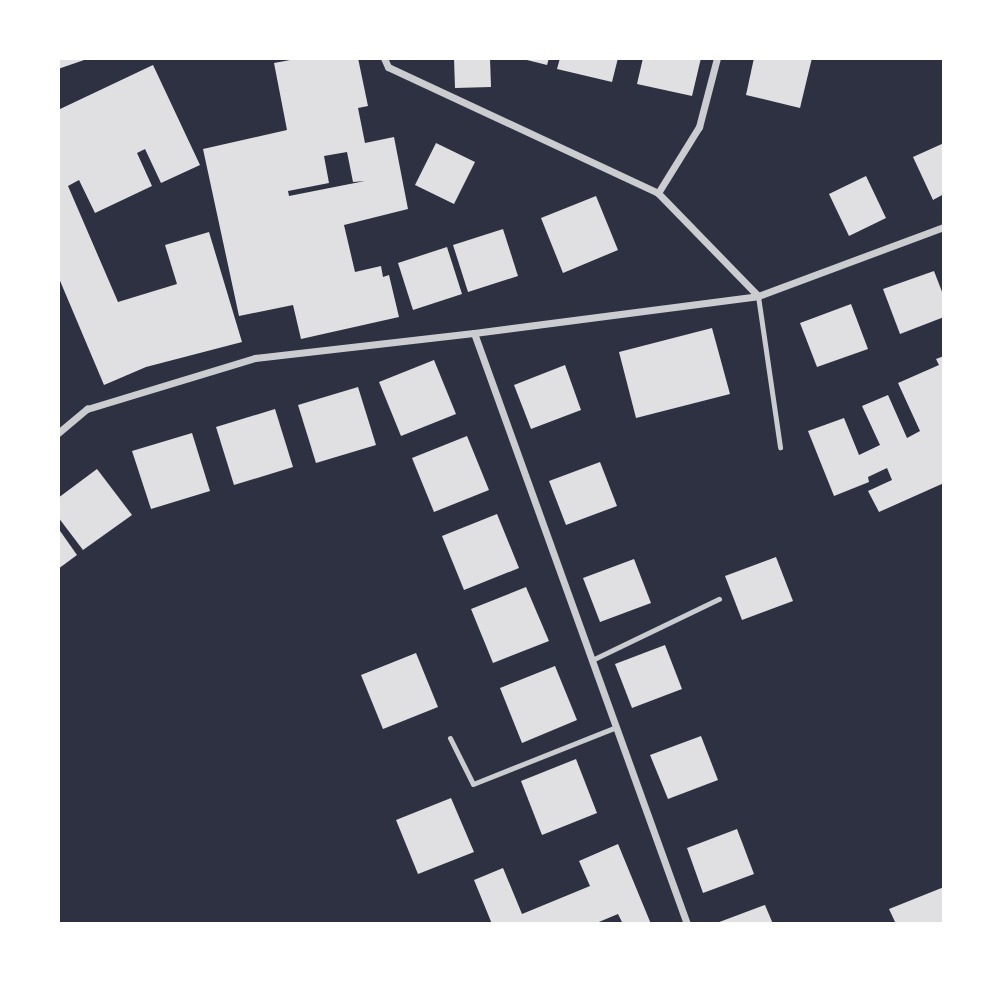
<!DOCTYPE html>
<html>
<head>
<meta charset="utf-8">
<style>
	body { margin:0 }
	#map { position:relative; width:1002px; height:982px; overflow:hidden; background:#2d3142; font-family:"Playfair Display",serif }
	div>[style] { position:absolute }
	.building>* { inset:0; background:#e0e0e3 }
	.service>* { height:5px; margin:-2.5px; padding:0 2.5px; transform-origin:2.5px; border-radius:2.5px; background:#caccd0 }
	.minor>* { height:7px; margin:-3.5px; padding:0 3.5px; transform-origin:3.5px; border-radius:3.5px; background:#caccd0 }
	span { translate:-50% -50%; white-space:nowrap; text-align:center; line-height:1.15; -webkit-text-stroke:5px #fff; paint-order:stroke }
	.frame { position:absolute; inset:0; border:60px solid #fff; pointer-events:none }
</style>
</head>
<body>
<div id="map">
	<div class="building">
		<div style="clip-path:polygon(58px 58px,90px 58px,58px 69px)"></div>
		<div style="clip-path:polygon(evenodd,301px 58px,358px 58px,368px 106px,358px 108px,365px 143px,394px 137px,408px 209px,344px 225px,355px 272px,381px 266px,383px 277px,389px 275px,399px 317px,301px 339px,293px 305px,239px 316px,203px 149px,287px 130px,274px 63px,301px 58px,347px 152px,353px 182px,365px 181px,289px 196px,288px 191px,329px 183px,324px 156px,347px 152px)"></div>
		<div style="clip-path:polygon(454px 58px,490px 58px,491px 87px,455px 88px)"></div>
		<div style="clip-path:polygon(519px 58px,549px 58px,547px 65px)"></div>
		<div style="clip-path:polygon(560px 58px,618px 58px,612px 82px,557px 69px)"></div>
		<div style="clip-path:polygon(643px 58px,701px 58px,692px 96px,637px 84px)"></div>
		<div style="clip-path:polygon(754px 58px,812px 58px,800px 108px,746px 95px)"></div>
		<div style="clip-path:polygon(153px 65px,200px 165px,161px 183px,145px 149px,137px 153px,152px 186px,95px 213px,79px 180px,68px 186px,118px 302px,177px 284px,165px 245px,209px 232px,242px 342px,146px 367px,104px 385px,58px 276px,58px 110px)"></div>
		<div style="clip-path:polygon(436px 143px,475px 162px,454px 204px,415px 185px)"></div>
		<div style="clip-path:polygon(944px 143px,944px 194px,933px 200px,913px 157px)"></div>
		<div style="clip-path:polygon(866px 176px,886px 218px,849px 236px,829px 194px)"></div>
		<div style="clip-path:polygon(596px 196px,618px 250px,563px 273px,541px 218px)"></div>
		<div style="clip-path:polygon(503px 229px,518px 276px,468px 292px,453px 245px)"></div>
		<div style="clip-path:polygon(447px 247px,462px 294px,413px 310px,398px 263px)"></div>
		<div style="clip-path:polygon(934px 271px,944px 297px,944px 317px,900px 334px,883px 289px)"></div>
		<div style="clip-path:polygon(851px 304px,868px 349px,817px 367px,800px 323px)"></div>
		<div style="clip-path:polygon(712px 328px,730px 394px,636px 418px,619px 352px)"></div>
		<div style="clip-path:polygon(944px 356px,944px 483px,879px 512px,868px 491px,892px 480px,887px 468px,868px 477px,869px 482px,834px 496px,808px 431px,844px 418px,859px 455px,880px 445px,862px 406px,888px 395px,907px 438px,920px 431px,898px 383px,939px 365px,936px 359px)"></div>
		<div style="clip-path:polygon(434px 360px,456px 414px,401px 436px,379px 382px)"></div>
		<div style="clip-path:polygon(565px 365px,581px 410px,531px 429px,514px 385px)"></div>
		<div style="clip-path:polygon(358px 387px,376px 445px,316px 463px,298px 405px)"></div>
		<div style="clip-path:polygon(275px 409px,293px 467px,234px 485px,216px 427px)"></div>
		<div style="clip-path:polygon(192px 433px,210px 491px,151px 509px,132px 451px)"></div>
		<div style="clip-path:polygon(467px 436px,489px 490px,434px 512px,412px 458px)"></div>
		<div style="clip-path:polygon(600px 462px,617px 506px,566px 525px,549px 481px)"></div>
		<div style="clip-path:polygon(97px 469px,132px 515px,83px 550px,58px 517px,58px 498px)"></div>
		<div style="clip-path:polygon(497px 514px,519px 568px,464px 590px,442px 536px)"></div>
		<div style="clip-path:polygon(58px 528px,77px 555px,58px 569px)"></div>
		<div style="clip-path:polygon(776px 557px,793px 601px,742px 620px,725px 576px)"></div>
		<div style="clip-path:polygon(634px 559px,651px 603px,600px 622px,583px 578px)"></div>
		<div style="clip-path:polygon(526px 587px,549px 641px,493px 663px,471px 609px)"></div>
		<div style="clip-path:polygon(665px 645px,682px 689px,632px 708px,615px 664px)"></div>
		<div style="clip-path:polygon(416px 653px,438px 707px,383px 729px,361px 675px)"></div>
		<div style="clip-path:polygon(555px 666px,577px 720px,522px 743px,500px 688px)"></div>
		<div style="clip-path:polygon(701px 736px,718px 780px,668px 799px,650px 755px)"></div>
		<div style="clip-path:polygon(576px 759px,597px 813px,542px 835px,521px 781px)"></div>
		<div style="clip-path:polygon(451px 798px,474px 852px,418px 874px,396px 820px)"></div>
		<div style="clip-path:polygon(737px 829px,754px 874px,703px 893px,687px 848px)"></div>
		<div style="clip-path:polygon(618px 844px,651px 924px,623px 924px,618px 914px,594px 924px,492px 924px,474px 880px,503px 868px,522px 914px,590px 886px,579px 861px)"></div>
		<div style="clip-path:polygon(944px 887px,944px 924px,896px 924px,889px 909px)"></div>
		<div style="clip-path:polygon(765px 905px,773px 924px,714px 924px)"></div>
	</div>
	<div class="service">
		<div style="left:758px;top:296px;width:153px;rotate:81.7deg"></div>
		<div style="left:592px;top:660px;width:141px;rotate:-25.7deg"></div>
		<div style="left:450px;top:738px;width:51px;rotate:63.4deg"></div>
		<div style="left:473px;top:784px;width:154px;rotate:-21.7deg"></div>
	</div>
	<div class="minor">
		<div style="left:384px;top:58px;width:10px;rotate:66deg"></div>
		<div style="left:388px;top:67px;width:298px;rotate:25deg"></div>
		<div style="left:658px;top:193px;width:144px;rotate:45.8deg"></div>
		<div style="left:658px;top:193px;width:78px;rotate:-58.2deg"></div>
		<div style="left:699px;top:127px;width:71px;rotate:-75.4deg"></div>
		<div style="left:474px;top:333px;width:628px;rotate:70.18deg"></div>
		<div style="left:58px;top:433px;width:38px;rotate:-40deg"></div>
		<div style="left:87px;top:409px;width:176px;rotate:-16.9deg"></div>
		<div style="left:255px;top:358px;width:220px;rotate:-6.5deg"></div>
		<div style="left:474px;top:333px;width:286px;rotate:-7.4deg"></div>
		<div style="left:758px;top:296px;width:198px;rotate:-20.4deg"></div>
	</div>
	<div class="frame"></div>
</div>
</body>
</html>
